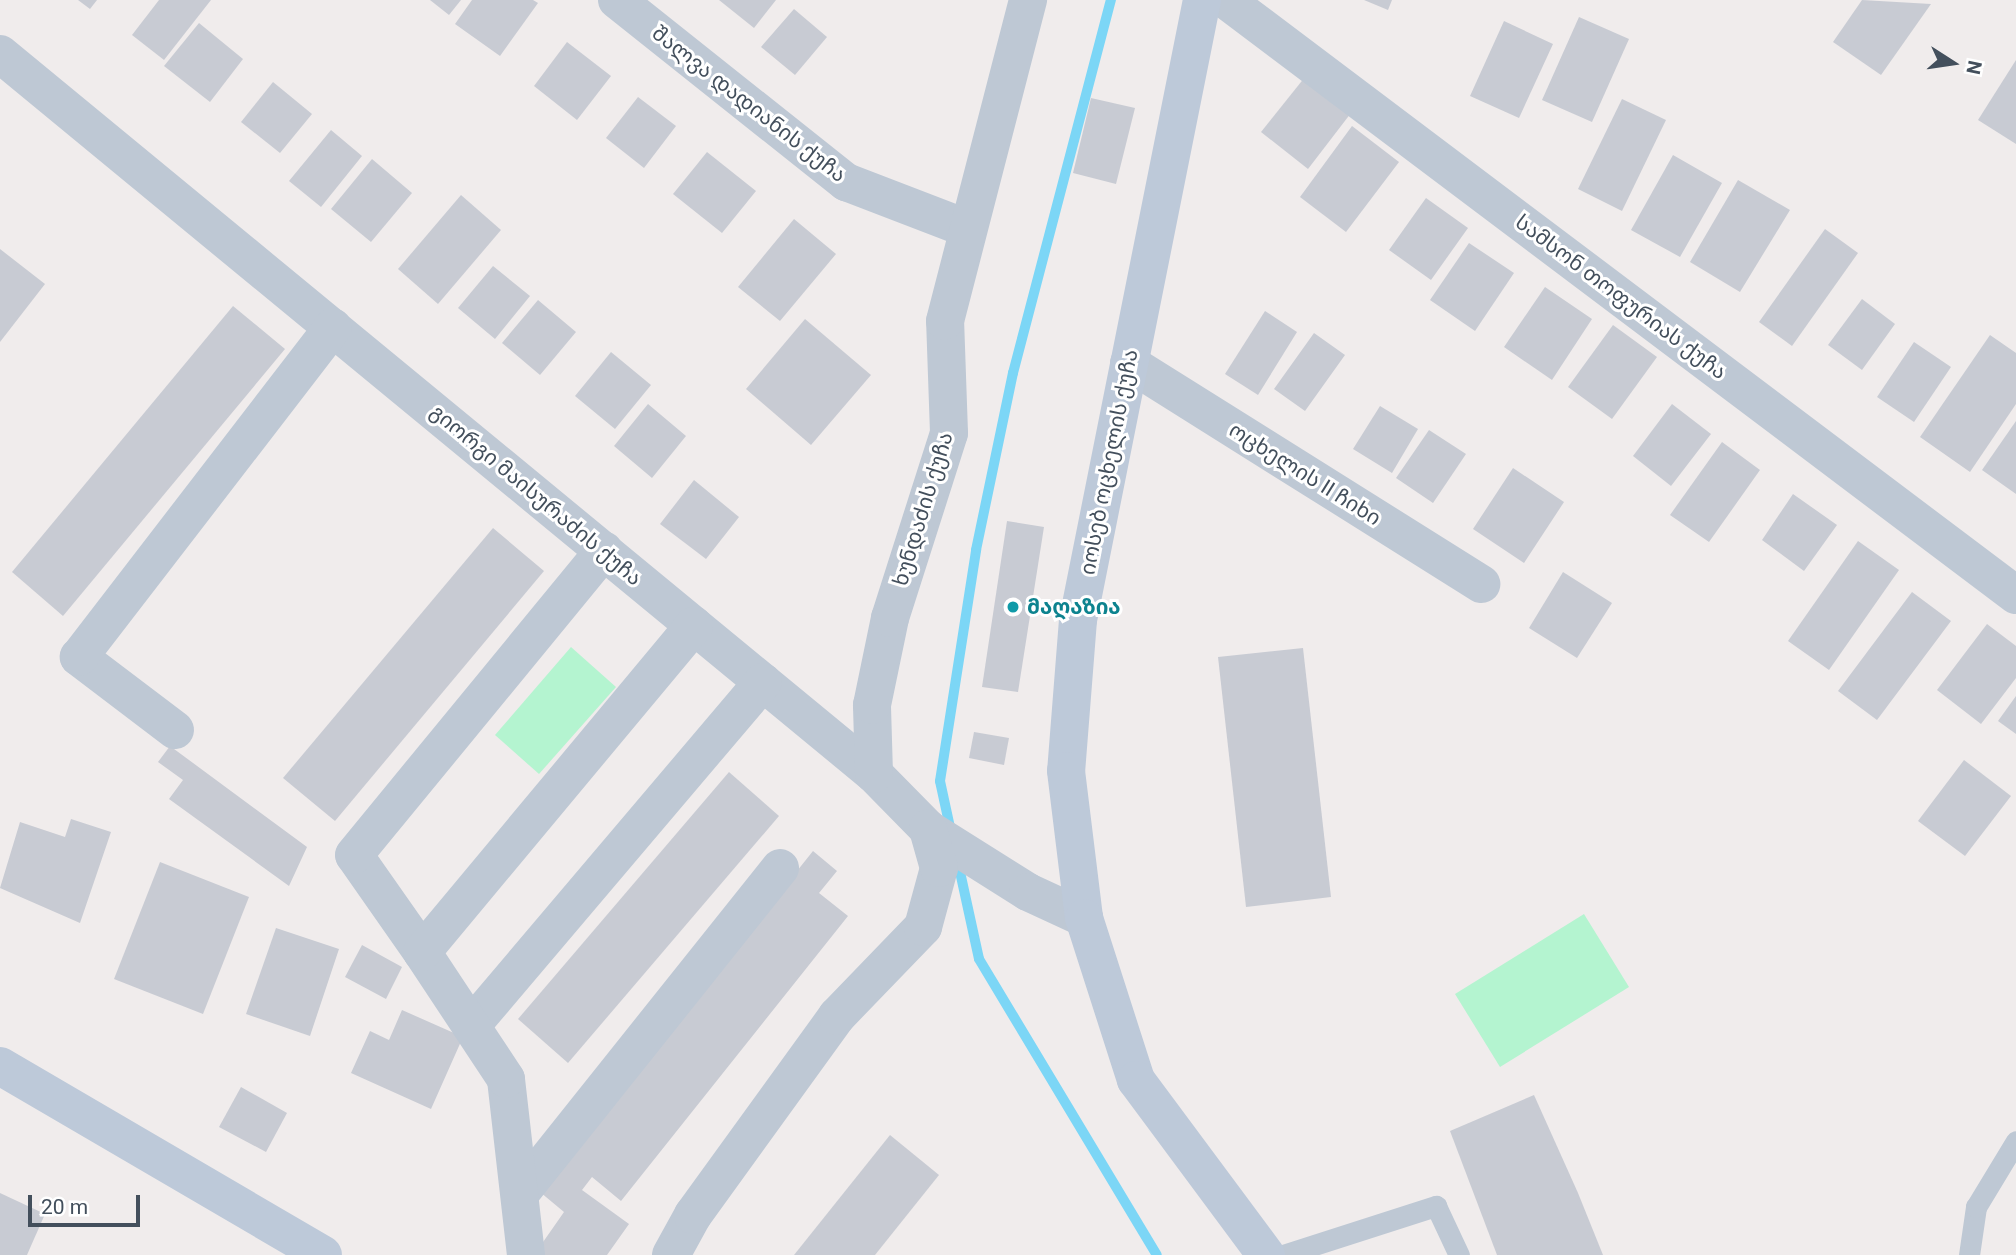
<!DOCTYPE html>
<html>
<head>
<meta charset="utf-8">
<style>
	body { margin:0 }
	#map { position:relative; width:2016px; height:1255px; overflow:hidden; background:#f0ecec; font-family:Roboto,"Noto Sans Georgian",sans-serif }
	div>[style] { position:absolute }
	.green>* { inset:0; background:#b4f4d0 }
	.stream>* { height:10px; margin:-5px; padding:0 5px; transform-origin:5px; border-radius:5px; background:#7cd6f6 }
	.building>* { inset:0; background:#c8cbd3 }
	.lane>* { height:21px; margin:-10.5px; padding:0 10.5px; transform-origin:10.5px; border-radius:10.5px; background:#bec8d4 }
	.street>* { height:38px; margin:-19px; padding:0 19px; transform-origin:19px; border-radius:19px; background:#bec8d4 }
	.secondary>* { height:38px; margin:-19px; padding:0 19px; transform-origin:19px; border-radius:19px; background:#bdc9d9 }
	.dots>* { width:19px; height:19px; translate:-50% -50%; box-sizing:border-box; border:4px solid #fff; border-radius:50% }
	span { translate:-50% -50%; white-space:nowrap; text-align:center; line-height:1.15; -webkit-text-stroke:6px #fff; paint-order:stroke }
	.street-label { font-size:21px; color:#434f5c }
	.culture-label { font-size:21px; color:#0d838f; font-weight:700 }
	.left { translate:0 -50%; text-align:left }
	.north { position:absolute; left:1918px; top:28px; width:70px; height:70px; -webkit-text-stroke:5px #fff; paint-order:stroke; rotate:102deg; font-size:19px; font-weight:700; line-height:28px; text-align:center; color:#434f5c }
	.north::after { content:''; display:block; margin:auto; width:24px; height:32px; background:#434f5c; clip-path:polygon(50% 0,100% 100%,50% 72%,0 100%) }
	.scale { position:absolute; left:28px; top:1195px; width:112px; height:32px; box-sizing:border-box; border:4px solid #434f5c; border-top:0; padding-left:9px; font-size:21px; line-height:24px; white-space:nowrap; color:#434f5c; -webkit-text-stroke:5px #fff; paint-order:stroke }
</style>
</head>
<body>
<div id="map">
	<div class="green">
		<div style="clip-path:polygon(571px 647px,616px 687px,539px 774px,495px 735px)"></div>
		<div style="clip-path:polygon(1584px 914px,1629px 987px,1500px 1067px,1455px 994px)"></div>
	</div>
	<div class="stream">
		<div style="left:951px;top:832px;width:52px;rotate:-102.2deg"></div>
		<div style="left:940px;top:781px;width:234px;rotate:-81.1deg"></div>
		<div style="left:976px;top:550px;width:181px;rotate:-78.2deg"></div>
		<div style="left:1013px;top:373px;width:386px;rotate:-75.3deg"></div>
		<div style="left:957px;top:858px;width:103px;rotate:77.7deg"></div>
		<div style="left:979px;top:959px;width:345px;rotate:59deg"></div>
	</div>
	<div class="building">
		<div style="clip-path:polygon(78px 0,97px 0,90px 9px)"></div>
		<div style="clip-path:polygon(159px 0,211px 0,164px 60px,132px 35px)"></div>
		<div style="clip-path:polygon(430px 0,461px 0,449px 15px)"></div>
		<div style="clip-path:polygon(472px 0,533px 0,538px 3px,500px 56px,455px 24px)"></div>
		<div style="clip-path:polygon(719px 0,776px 0,754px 28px)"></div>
		<div style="clip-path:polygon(1364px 0,1392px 0,1388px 10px)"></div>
		<div style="clip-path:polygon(1862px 0,1931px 4px,1881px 75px,1833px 42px)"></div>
		<div style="clip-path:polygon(794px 9px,827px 37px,795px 75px,761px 47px)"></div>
		<div style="clip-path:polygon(1579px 17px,1629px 39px,1592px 122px,1542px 100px)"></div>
		<div style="clip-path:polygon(1504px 21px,1553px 44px,1519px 118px,1470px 96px)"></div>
		<div style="clip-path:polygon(199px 23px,243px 59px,210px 102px,164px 66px)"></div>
		<div style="clip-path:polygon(567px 42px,611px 76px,577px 120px,534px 86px)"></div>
		<div style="clip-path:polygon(2016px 60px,2016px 144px,1978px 120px)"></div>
		<div style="clip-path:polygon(1305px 77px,1351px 113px,1308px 169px,1261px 132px)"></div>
		<div style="clip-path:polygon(273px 82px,312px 114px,280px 153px,241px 122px)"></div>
		<div style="clip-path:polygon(638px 97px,676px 126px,644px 168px,606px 138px)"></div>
		<div style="clip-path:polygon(1091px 98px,1135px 108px,1116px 184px,1073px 173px)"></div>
		<div style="clip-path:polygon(1622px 99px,1666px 120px,1622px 211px,1578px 189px)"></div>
		<div style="clip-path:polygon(1352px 126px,1399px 162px,1346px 232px,1300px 197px)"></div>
		<div style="clip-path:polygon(331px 130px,362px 156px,321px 207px,289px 181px)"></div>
		<div style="clip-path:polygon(707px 152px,756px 191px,722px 233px,673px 194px)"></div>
		<div style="clip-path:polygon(1673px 155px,1722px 183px,1680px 257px,1631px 230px)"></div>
		<div style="clip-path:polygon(372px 159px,412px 193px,371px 242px,331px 209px)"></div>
		<div style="clip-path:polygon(1738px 180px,1790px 210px,1740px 292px,1690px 262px)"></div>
		<div style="clip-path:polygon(461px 195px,501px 230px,438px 304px,398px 269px)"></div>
		<div style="clip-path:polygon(1426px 198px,1468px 228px,1431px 280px,1389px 250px)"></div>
		<div style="clip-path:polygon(794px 219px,836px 254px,780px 321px,738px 287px)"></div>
		<div style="clip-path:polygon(1825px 229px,1858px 253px,1792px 346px,1759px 322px)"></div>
		<div style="clip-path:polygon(1469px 243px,1514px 273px,1475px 331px,1430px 300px)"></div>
		<div style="clip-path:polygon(0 249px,45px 284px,0 342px)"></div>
		<div style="clip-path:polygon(493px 266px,530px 296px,495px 339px,458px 308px)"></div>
		<div style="clip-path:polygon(1545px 287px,1592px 319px,1552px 380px,1504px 347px)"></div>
		<div style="clip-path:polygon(1862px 299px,1895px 324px,1862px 370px,1828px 345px)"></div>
		<div style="clip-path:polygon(538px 300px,576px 332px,540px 375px,502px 343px)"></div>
		<div style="clip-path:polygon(233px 306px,285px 349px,63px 616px,12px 572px)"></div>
		<div style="clip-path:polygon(1265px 311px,1297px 332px,1258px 395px,1225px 374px)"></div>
		<div style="clip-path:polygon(805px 319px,871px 375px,811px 445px,746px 389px)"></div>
		<div style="clip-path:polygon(1613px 325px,1657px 357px,1612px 419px,1568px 387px)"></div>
		<div style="clip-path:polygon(1314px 333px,1345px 355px,1305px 411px,1274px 389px)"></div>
		<div style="clip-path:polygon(1990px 335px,2016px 353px,2016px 404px,1970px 472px,1920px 437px)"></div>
		<div style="clip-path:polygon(1914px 342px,1951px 367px,1914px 422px,1877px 397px)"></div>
		<div style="clip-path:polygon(611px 352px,651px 385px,615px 429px,575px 396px)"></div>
		<div style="clip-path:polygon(648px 404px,686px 436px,652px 478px,614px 446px)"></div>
		<div style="clip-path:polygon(1672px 404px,1711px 434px,1671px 486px,1633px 456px)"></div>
		<div style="clip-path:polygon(1380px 406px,1418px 429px,1392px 473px,1353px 449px)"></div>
		<div style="clip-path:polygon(2016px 421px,2016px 494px,1982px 470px)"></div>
		<div style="clip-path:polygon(1429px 430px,1466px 454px,1433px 503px,1396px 478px)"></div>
		<div style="clip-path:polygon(1722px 442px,1760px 470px,1709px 542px,1670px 515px)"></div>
		<div style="clip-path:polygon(1513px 468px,1564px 502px,1524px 563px,1473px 529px)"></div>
		<div style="clip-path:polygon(694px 480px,739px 517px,706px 559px,660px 524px)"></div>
		<div style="clip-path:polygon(1793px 494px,1837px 525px,1804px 571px,1762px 540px)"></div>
		<div style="clip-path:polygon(1007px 521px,1044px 527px,1018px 692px,982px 687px)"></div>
		<div style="clip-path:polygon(493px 528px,544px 571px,335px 821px,283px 778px)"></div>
		<div style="clip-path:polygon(1858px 541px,1899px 570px,1829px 670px,1788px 641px)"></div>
		<div style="clip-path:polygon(1563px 572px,1612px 603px,1577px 658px,1529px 628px)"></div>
		<div style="clip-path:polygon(1912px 592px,1951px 621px,1877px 720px,1838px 691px)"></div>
		<div style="clip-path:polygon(1987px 624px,2016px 646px,2016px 678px,1981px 724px,1937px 690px)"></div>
		<div style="clip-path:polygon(1303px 648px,1331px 897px,1246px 907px,1218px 657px)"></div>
		<div style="clip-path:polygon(2016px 696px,2016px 734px,1998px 721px)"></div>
		<div style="clip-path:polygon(974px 732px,1009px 738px,1004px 765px,969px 758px)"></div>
		<div style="clip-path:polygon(170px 746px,307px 847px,289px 886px,169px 799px,183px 780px,158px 762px)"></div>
		<div style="clip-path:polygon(1964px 760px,2011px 796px,1965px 856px,1918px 821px)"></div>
		<div style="clip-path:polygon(729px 772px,779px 816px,568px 1063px,518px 1019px)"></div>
		<div style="clip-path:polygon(71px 819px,111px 832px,80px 923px,0 888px,20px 822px,65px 837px)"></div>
		<div style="clip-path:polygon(813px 851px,837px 871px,819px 893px,848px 916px,621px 1201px,592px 1177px,582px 1190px,629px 1224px,607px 1255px,534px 1255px,564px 1212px,540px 1192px)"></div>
		<div style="clip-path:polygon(160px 862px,249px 897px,203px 1014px,114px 979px)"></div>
		<div style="clip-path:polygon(276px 928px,339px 949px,310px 1036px,246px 1014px)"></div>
		<div style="clip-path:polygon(362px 945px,402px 967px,386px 999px,345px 977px)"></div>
		<div style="clip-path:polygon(402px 1010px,463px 1037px,431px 1109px,351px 1073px,370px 1031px,389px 1040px)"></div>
		<div style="clip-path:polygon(241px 1087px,287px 1113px,266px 1152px,219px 1127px)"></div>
		<div style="clip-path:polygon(1534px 1095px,1578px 1193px,1603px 1255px,1497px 1255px,1450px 1131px)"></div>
		<div style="clip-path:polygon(890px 1135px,939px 1175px,875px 1255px,794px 1255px)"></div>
		<div style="clip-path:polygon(0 1193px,45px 1214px,27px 1255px,0 1255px)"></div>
	</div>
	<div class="lane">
		<div style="left:1283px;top:1255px;width:161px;rotate:-17.8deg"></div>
		<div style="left:1436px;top:1206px;width:54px;rotate:64.9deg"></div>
		<div style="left:1969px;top:1255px;width:49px;rotate:-81.7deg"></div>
		<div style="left:1976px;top:1207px;width:77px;rotate:-58.8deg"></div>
	</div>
	<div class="street">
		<div style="left:617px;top:0;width:293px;rotate:38.5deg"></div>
		<div style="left:846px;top:182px;width:129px;rotate:21deg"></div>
		<div style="left:1226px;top:0;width:989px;rotate:36.99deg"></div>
		<div style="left:0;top:54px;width:1132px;rotate:39.48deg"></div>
		<div style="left:874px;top:774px;width:77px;rotate:45.5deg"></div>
		<div style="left:928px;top:829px;width:118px;rotate:32.2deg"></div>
		<div style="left:1028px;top:892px;width:62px;rotate:24.9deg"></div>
		<div style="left:1129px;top:363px;width:416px;rotate:32.1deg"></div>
		<div style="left:175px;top:730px;width:121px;rotate:-142.8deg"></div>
		<div style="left:79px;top:657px;width:416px;rotate:-52.4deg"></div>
		<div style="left:874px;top:774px;width:69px;rotate:-91.7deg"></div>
		<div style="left:872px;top:705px;width:89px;rotate:-78.3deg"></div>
		<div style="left:890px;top:618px;width:194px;rotate:-72.3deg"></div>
		<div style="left:949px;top:433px;width:112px;rotate:-92deg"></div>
		<div style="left:945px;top:321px;width:332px;rotate:-75.5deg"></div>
		<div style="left:422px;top:952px;width:118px;rotate:-125deg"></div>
		<div style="left:354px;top:855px;width:394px;rotate:-50.6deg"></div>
		<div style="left:471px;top:1026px;width:451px;rotate:-49.7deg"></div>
		<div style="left:523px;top:1190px;width:412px;rotate:-51.4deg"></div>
		<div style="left:526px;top:1255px;width:177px;rotate:-96.5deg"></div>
		<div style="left:506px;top:1079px;width:152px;rotate:-123.5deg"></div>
		<div style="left:422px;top:952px;width:425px;rotate:-50.2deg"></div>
		<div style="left:671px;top:1255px;width:46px;rotate:-61.2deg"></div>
		<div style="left:693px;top:1215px;width:246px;rotate:-54.1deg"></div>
		<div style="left:837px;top:1016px;width:124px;rotate:-46deg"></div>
		<div style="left:923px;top:927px;width:61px;rotate:-74.8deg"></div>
		<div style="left:939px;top:868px;width:41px;rotate:-105.8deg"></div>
	</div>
	<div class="secondary">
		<div style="left:1202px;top:0;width:632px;rotate:101.31deg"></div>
		<div style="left:1078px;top:620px;width:151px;rotate:94.5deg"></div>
		<div style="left:1066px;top:771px;width:148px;rotate:83deg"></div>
		<div style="left:1084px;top:918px;width:170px;rotate:72.2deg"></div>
		<div style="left:1136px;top:1080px;width:218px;rotate:53.4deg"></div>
		<div style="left:0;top:1066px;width:374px;rotate:30.3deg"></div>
	</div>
	<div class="dots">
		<div style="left:1013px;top:607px;background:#0f9aa8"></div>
	</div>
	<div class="street-label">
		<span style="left:749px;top:104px;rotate:38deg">შალვა დადიანის ქუჩა</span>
		<span style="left:1621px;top:297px;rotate:37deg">სამსონ თოფურიას ქუჩა</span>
		<span style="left:1109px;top:462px;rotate:-79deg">იოსებ ოცხელის ქუჩა</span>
		<span style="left:1305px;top:474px;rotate:32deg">ოცხელის II ჩიხი</span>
		<span style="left:536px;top:495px;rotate:40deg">გიორგი მაისურაძის ქუჩა</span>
		<span style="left:923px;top:509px;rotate:-73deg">ხუნდაძის ქუჩა</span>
	</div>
	<div class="culture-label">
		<span class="left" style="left:1027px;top:607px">მაღაზია</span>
	</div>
	<div class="north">N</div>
	<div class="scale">20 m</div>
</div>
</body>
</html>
